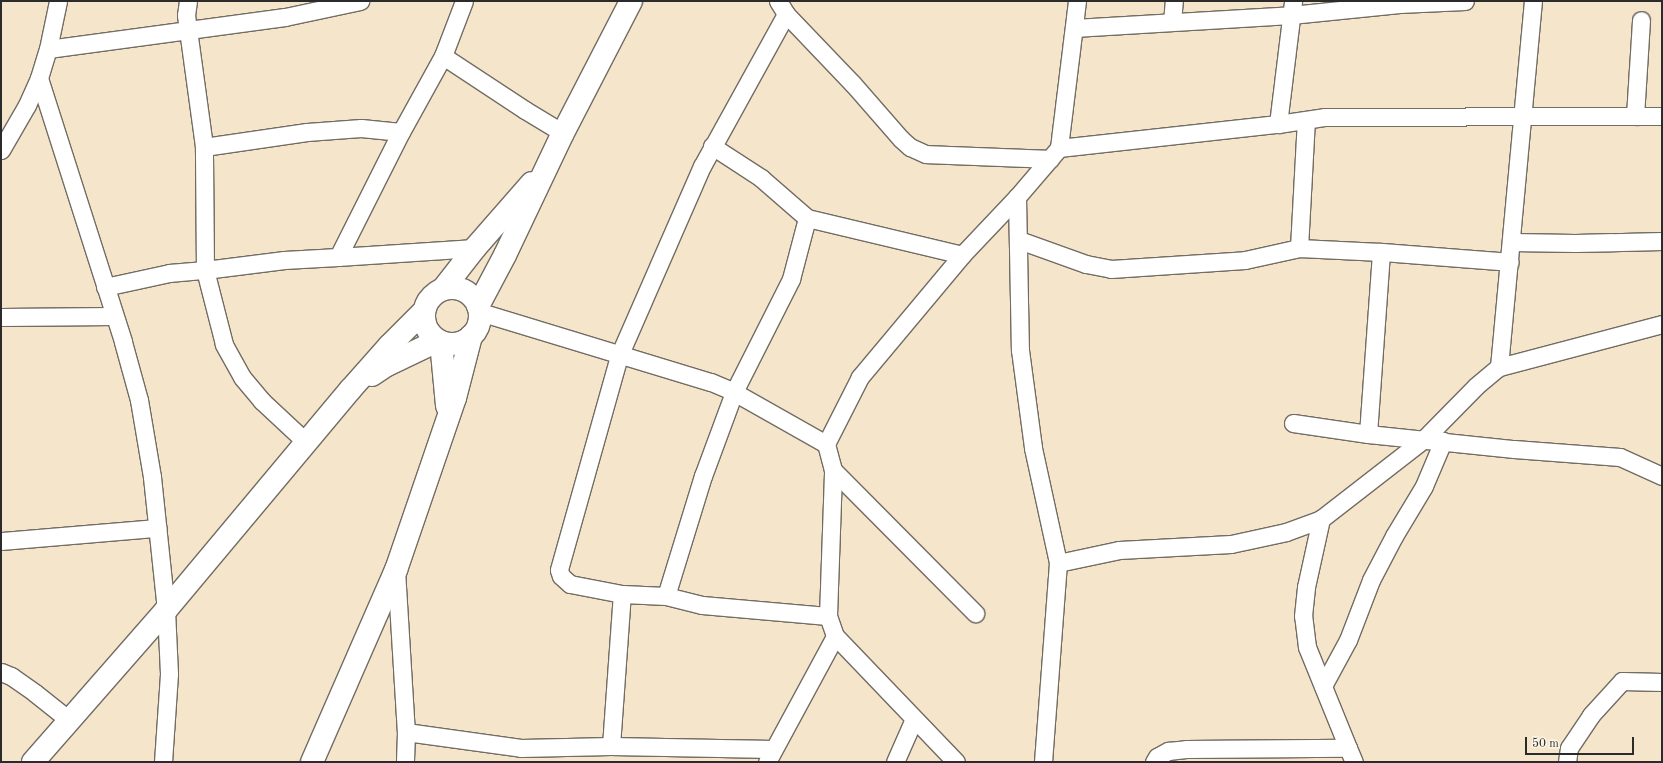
<!DOCTYPE html>
<html>
<head>
<meta charset="utf-8">
<style>
	body { margin:0 }
	#map { position:relative; width:1663px; height:763px; overflow:hidden; background:#f5e5ca; font-family:"Old Standard TT",serif }
	div>[style] { position:absolute }
	.roads { filter:drop-shadow(1px 0 #726c63) drop-shadow(-1px 0 #726c63) drop-shadow(0 1px #726c63) drop-shadow(0 -1px #726c63) }
	.minor>* { height:17px; margin:-8.5px; padding:0 8.5px; transform-origin:8.5px; border-radius:8.5px; background:#fff }
	.major>* { height:22px; margin:-11px; padding:0 11px; transform-origin:11px; border-radius:11px; background:#fff }
	.major>.ring { margin:-11px; padding:0; box-sizing:content-box; background:none; border:22px solid #fff; border-radius:50% }
	span { translate:-50% -50%; white-space:nowrap; text-align:center; line-height:1.15; -webkit-text-stroke:4px #fcf5e5; paint-order:stroke }
	.frame { position:absolute; inset:0; border:2px solid #2b2b2b; pointer-events:none }
	.scale { position:absolute; left:1525px; top:737px; width:109px; height:18px; box-sizing:border-box; border:2px solid #2b2b2b; border-top:0; padding-left:5px; font-size:12px; line-height:14px; white-space:nowrap; color:#2b2b2b; -webkit-text-stroke:3px #fcf5e5; paint-order:stroke }
</style>
</head>
<body>
<div id="map">
	<div class="roads">
		<div class="minor">
			<div style="left:188px;top:1px;width:14px;rotate:98deg"></div>
			<div style="left:186px;top:15px;width:133px;rotate:82.2deg"></div>
			<div style="left:464px;top:1px;width:59px;rotate:110.9deg"></div>
			<div style="left:443px;top:56px;width:98px;rotate:33.4deg"></div>
			<div style="left:525px;top:110px;width:44px;rotate:31.2deg"></div>
			<div style="left:778px;top:1px;width:15px;rotate:58deg"></div>
			<div style="left:786px;top:14px;width:97px;rotate:46.3deg"></div>
			<div style="left:853px;top:84px;width:73px;rotate:48.9deg"></div>
			<div style="left:901px;top:139px;width:12px;rotate:42deg"></div>
			<div style="left:910px;top:147px;width:17px;rotate:24deg"></div>
			<div style="left:926px;top:154px;width:124px;rotate:2.3deg"></div>
			<div style="left:1077px;top:1px;width:148px;rotate:97deg"></div>
			<div style="left:1059px;top:148px;width:220px;rotate:-6.3deg"></div>
			<div style="left:1278px;top:124px;width:48px;rotate:-8.5deg"></div>
			<div style="left:1325px;top:117px;width:337px;rotate:-0.2deg"></div>
			<div style="left:786px;top:14px;width:174px;rotate:118.9deg"></div>
			<div style="left:702px;top:166px;width:207px;rotate:113.6deg"></div>
			<div style="left:619px;top:356px;width:222px;rotate:105.7deg"></div>
			<div style="left:559px;top:570px;width:6px;rotate:72deg"></div>
			<div style="left:561px;top:576px;width:12px;rotate:42deg"></div>
			<div style="left:570px;top:584px;width:53px;rotate:10.9deg"></div>
			<div style="left:622px;top:594px;width:44px;rotate:2.6deg"></div>
			<div style="left:666px;top:596px;width:37px;rotate:14deg"></div>
			<div style="left:702px;top:605px;width:126px;rotate:5deg"></div>
			<div style="left:1172px;top:22px;width:21px;rotate:-85deg"></div>
			<div style="left:1074px;top:28px;width:217px;rotate:-3.4deg"></div>
			<div style="left:1291px;top:15px;width:109px;rotate:-5.8deg"></div>
			<div style="left:1399px;top:4px;width:66px;rotate:-2.6deg"></div>
			<div style="left:48px;top:49px;width:239px;rotate:-7.7deg"></div>
			<div style="left:285px;top:17px;width:77px;rotate:-12deg"></div>
			<div style="left:39px;top:78px;width:277px;rotate:72.3deg"></div>
			<div style="left:123px;top:342px;width:60px;rotate:74.6deg"></div>
			<div style="left:139px;top:400px;width:78px;rotate:80.4deg"></div>
			<div style="left:152px;top:477px;width:134px;rotate:84deg"></div>
			<div style="left:166px;top:610px;width:64px;rotate:87.3deg"></div>
			<div style="left:169px;top:674px;width:88px;rotate:93.9deg"></div>
			<div style="left:1635px;top:116px;width:96px;rotate:-86.4deg"></div>
			<div style="left:1278px;top:124px;width:124px;rotate:-83deg"></div>
			<div style="left:712px;top:146px;width:59px;rotate:33.1deg"></div>
			<div style="left:761px;top:178px;width:61px;rotate:41deg"></div>
			<div style="left:807px;top:218px;width:159px;rotate:13.4deg"></div>
			<div style="left:1px;top:150px;width:52px;rotate:-60deg"></div>
			<div style="left:27px;top:105px;width:30px;rotate:-66deg"></div>
			<div style="left:39px;top:78px;width:30px;rotate:-73deg"></div>
			<div style="left:48px;top:49px;width:49px;rotate:-78.2deg"></div>
			<div style="left:1017px;top:197px;width:153px;rotate:88.9deg"></div>
			<div style="left:1020px;top:350px;width:99px;rotate:82.4deg"></div>
			<div style="left:1033px;top:448px;width:118px;rotate:77.7deg"></div>
			<div style="left:1019px;top:240px;width:71px;rotate:19.7deg"></div>
			<div style="left:1086px;top:264px;width:25px;rotate:11deg"></div>
			<div style="left:1111px;top:269px;width:134px;rotate:-3.8deg"></div>
			<div style="left:1245px;top:260px;width:55px;rotate:-12.5deg"></div>
			<div style="left:1299px;top:248px;width:82px;rotate:2.8deg"></div>
			<div style="left:1511px;top:242px;width:64px;rotate:0.9deg"></div>
			<div style="left:1575px;top:243px;width:87px;rotate:-1.3deg"></div>
			<div style="left:1299px;top:248px;width:128px;rotate:-86.9deg"></div>
			<div style="left:338px;top:257px;width:137px;rotate:-3.8deg"></div>
			<div style="left:105px;top:287px;width:66px;rotate:-12.3deg"></div>
			<div style="left:169px;top:273px;width:36px;rotate:-5deg"></div>
			<div style="left:205px;top:270px;width:123px;rotate:-90.5deg"></div>
			<div style="left:204px;top:147px;width:104px;rotate:-8.3deg"></div>
			<div style="left:307px;top:132px;width:54px;rotate:-4.2deg"></div>
			<div style="left:361px;top:128px;width:40px;rotate:5.7deg"></div>
			<div style="left:401px;top:132px;width:87px;rotate:-61.1deg"></div>
			<div style="left:480px;top:312px;width:241px;rotate:16.9deg"></div>
			<div style="left:711px;top:382px;width:25px;rotate:23deg"></div>
			<div style="left:734px;top:392px;width:106px;rotate:29.5deg"></div>
			<div style="left:1px;top:317px;width:113px;rotate:-0.5deg"></div>
			<div style="left:1499px;top:367px;width:368px;rotate:-84.7deg"></div>
			<div style="left:1293px;top:423px;width:76px;rotate:8.3deg"></div>
			<div style="left:1368px;top:434px;width:147px;rotate:5.9deg"></div>
			<div style="left:1514px;top:449px;width:106px;rotate:4.3deg"></div>
			<div style="left:1620px;top:457px;width:46px;rotate:24.3deg"></div>
			<div style="left:1368px;top:434px;width:182px;rotate:-85.9deg"></div>
			<div style="left:1381px;top:252px;width:129px;rotate:4.4deg"></div>
			<div style="left:307px;top:443px;width:62px;rotate:-137deg"></div>
			<div style="left:262px;top:401px;width:31px;rotate:-130deg"></div>
			<div style="left:242px;top:377px;width:38px;rotate:-119deg"></div>
			<div style="left:224px;top:344px;width:76px;rotate:-104.4deg"></div>
			<div style="left:205px;top:270px;width:80px;rotate:-7.2deg"></div>
			<div style="left:284px;top:260px;width:54px;rotate:-3.2deg"></div>
			<div style="left:338px;top:257px;width:140px;rotate:-63.3deg"></div>
			<div style="left:833px;top:470px;width:202px;rotate:45.2deg"></div>
			<div style="left:1px;top:541px;width:157px;rotate:-4.8deg"></div>
			<div style="left:396px;top:570px;width:162px;rotate:86.5deg"></div>
			<div style="left:406px;top:732px;width:30px;rotate:92deg"></div>
			<div style="left:666px;top:596px;width:126px;rotate:-72.9deg"></div>
			<div style="left:703px;top:476px;width:90px;rotate:-69.7deg"></div>
			<div style="left:734px;top:392px;width:127px;rotate:-63.2deg"></div>
			<div style="left:791px;top:279px;width:63px;rotate:-75.3deg"></div>
			<div style="left:1px;top:672px;width:11px;rotate:22deg"></div>
			<div style="left:11px;top:676px;width:29px;rotate:35deg"></div>
			<div style="left:35px;top:693px;width:43px;rotate:38.5deg"></div>
			<div style="left:1323px;top:686px;width:52px;rotate:-61.5deg"></div>
			<div style="left:1348px;top:640px;width:64px;rotate:-69deg"></div>
			<div style="left:1371px;top:580px;width:50px;rotate:-62.4deg"></div>
			<div style="left:1394px;top:536px;width:58px;rotate:-59deg"></div>
			<div style="left:1424px;top:486px;width:49px;rotate:-67.1deg"></div>
			<div style="left:406px;top:732px;width:116px;rotate:7.9deg"></div>
			<div style="left:521px;top:748px;width:90px;rotate:-1.3deg"></div>
			<div style="left:611px;top:746px;width:162px;rotate:1.1deg"></div>
			<div style="left:611px;top:746px;width:152px;rotate:-85.9deg"></div>
			<div style="left:1348px;top:748px;width:15px;rotate:67deg"></div>
			<div style="left:767px;top:762px;width:143px;rotate:-61.6deg"></div>
			<div style="left:895px;top:762px;width:47px;rotate:-66.2deg"></div>
			<div style="left:956px;top:762px;width:175px;rotate:-133.8deg"></div>
			<div style="left:835px;top:636px;width:21px;rotate:-109deg"></div>
			<div style="left:828px;top:616px;width:146px;rotate:-88deg"></div>
			<div style="left:833px;top:470px;width:27px;rotate:-105deg"></div>
			<div style="left:826px;top:444px;width:75px;rotate:-63.1deg"></div>
			<div style="left:860px;top:377px;width:159px;rotate:-50.1deg"></div>
			<div style="left:962px;top:255px;width:80px;rotate:-46.5deg"></div>
			<div style="left:1017px;top:197px;width:65px;rotate:-49.4deg"></div>
			<div style="left:1043px;top:762px;width:200px;rotate:-85.7deg"></div>
			<div style="left:1058px;top:563px;width:62px;rotate:-12deg"></div>
			<div style="left:1119px;top:550px;width:112px;rotate:-3.1deg"></div>
			<div style="left:1231px;top:544px;width:56px;rotate:-12.3deg"></div>
			<div style="left:1286px;top:532px;width:37px;rotate:-20deg"></div>
			<div style="left:1321px;top:519px;width:130px;rotate:-37.8deg"></div>
			<div style="left:1424px;top:439px;width:74px;rotate:-45.5deg"></div>
			<div style="left:1476px;top:386px;width:30px;rotate:-40deg"></div>
			<div style="left:1499px;top:367px;width:169px;rotate:-14.8deg"></div>
			<div style="left:1154px;top:762px;width:6px;rotate:-59deg"></div>
			<div style="left:1157px;top:757px;width:13px;rotate:-29deg"></div>
			<div style="left:1168px;top:751px;width:18px;rotate:-6deg"></div>
			<div style="left:1186px;top:749px;width:162px;rotate:-0.4deg"></div>
			<div style="left:1348px;top:748px;width:109px;rotate:-112.1deg"></div>
			<div style="left:1307px;top:647px;width:31px;rotate:-97deg"></div>
			<div style="left:1303px;top:616px;width:29px;rotate:-84deg"></div>
			<div style="left:1306px;top:587px;width:70px;rotate:-77.6deg"></div>
			<div style="left:1567px;top:762px;width:14px;rotate:-82deg"></div>
			<div style="left:1569px;top:748px;width:40px;rotate:-56deg"></div>
			<div style="left:1591px;top:715px;width:46px;rotate:-47.6deg"></div>
			<div style="left:1622px;top:681px;width:40px;rotate:1.4deg"></div>
		</div>
		<div class="major">
			<div class="ring" style="left:424px;top:288px;width:34px;height:34px"></div>
			<div style="left:443px;top:289px;width:52px;rotate:-52deg"></div>
			<div style="left:475px;top:248px;width:86px;rotate:-48.8deg"></div>
			<div style="left:478px;top:306px;width:58px;rotate:-62.1deg"></div>
			<div style="left:505px;top:255px;width:135px;rotate:-64.6deg"></div>
			<div style="left:563px;top:133px;width:148px;rotate:-62.7deg"></div>
			<div style="left:441px;top:342px;width:64px;rotate:84.6deg"></div>
			<div style="left:372px;top:375px;width:18px;rotate:-34deg"></div>
			<div style="left:387px;top:365px;width:55px;rotate:-25.6deg"></div>
			<div style="left:33px;top:762px;width:202px;rotate:-48.8deg"></div>
			<div style="left:166px;top:610px;width:287px;rotate:-50.1deg"></div>
			<div style="left:350px;top:390px;width:60px;rotate:-48.4deg"></div>
			<div style="left:390px;top:345px;width:48px;rotate:-45deg"></div>
			<div style="left:312px;top:762px;width:210px;rotate:-66.4deg"></div>
			<div style="left:396px;top:570px;width:182px;rotate:-71.1deg"></div>
			<div style="left:455px;top:398px;width:64px;rotate:-75.5deg"></div>
		</div>
	</div>
	<div class="frame"></div>
	<div class="scale">50 m</div>
</div>
</body>
</html>
